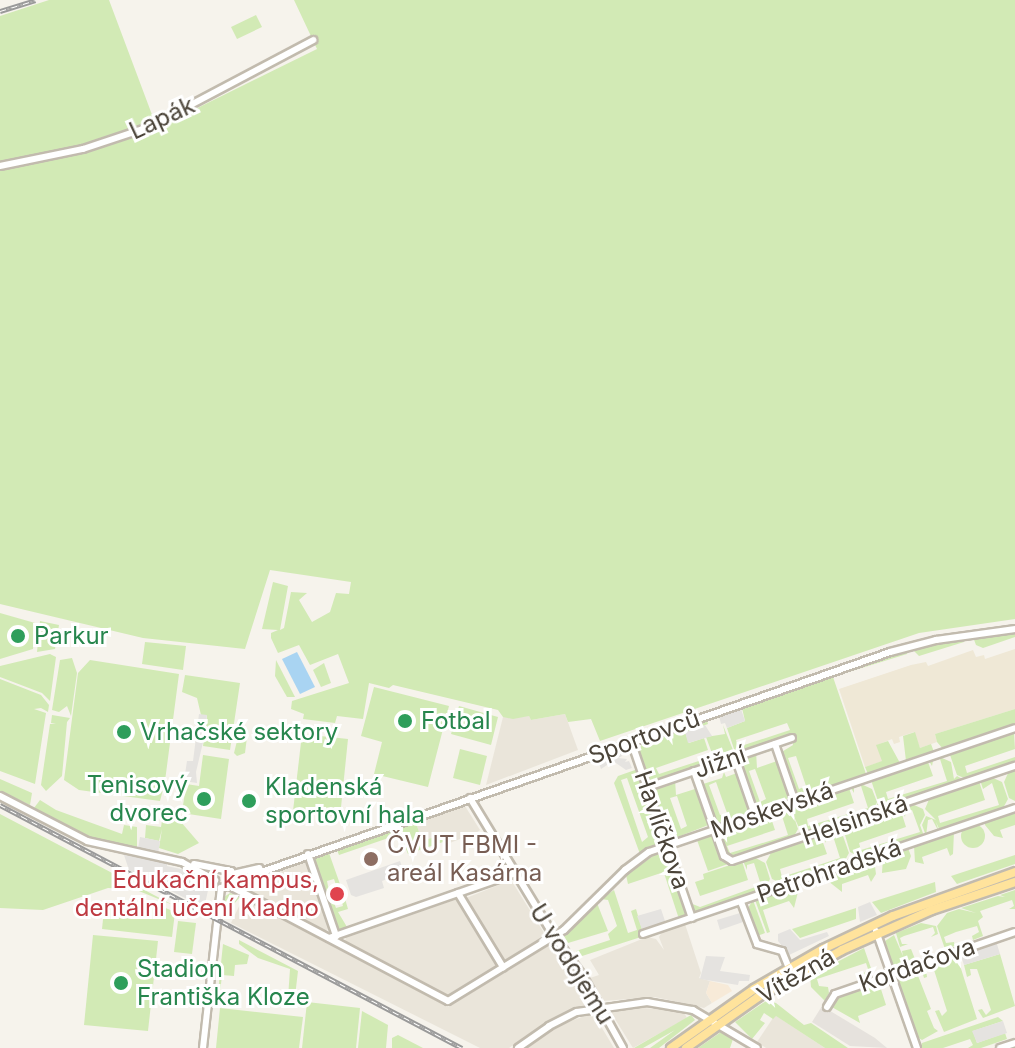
<!DOCTYPE html>
<html>
<head>
<meta charset="utf-8">
<style>
	body { margin:0 }
	#map { position:relative; width:1015px; height:1048px; overflow:hidden; background:#f6f3ec; font-family:Inter,sans-serif }
	div>[style] { position:absolute }
	.residential>* { inset:0; background:#eae5da }
	.commercial>* { inset:0; background:#f7ead8 }
	.industrial>* { inset:0; background:#e6e2dd }
	.education>* { inset:0; background:#efe8d6 }
	.green>* { inset:0; background:#d2eab5 }
	.round { border-radius:50% }
	.parking>* { inset:0; background:#e5e3e0 }
	.water>* { inset:0; background:#a9d4f2 }
	.roads { filter:drop-shadow(2px 0 #c2bbae) drop-shadow(-2px 0 #c2bbae) drop-shadow(0 2px #c2bbae) drop-shadow(0 -2px #c2bbae) }
	.minor>* { height:6px; margin:-3px; padding:0 3px; transform-origin:3px; border-radius:3px; background:#fff }
	.major>* { height:8px; margin:-4px; padding:0 4px; transform-origin:4px; border-radius:4px; background:#ffe39c }
	.rail>* { height:5px; margin-top:-2.5px; transform-origin:0; background:repeating-linear-gradient(90deg,#fff 0 6px,#9a9a9a 0 12px); box-sizing:border-box; border-block:2px solid #9a9a9a }
	.dots>* { width:22px; height:22px; translate:-50% -50%; box-sizing:border-box; border:4px solid #fff; border-radius:50% }
	span { translate:-50% -50%; white-space:nowrap; text-align:center; line-height:1.15; -webkit-text-stroke:6px #fff; paint-order:stroke }
	.street-label { font-size:24px; color:#4b4439 }
	.leisure-label { font-size:24px; color:#27864d }
	.left { translate:0 -50%; text-align:left }
	.right { translate:-100% -50%; text-align:right }
	.education-label { font-size:24px; color:#785e54 }
	.health-label { font-size:24px; color:#be3a42 }
</style>
</head>
<body>
<div id="map">
	<div class="residential">
		<div style="clip-path:polygon(565px 714px,578px 750px,486px 785px,503px 717px,529px 716px,531px 720px)"></div>
		<div style="clip-path:polygon(465px 806px,480px 830px,476px 833px,447px 844px,443px 834px,422px 842px,416px 823px)"></div>
		<div style="clip-path:polygon(305px 861px,329px 929px,324px 931px,250px 891px,251px 879px)"></div>
		<div style="clip-path:polygon(511px 880px,546px 936px,505px 961px,466px 898px)"></div>
		<div style="clip-path:polygon(243px 898px,448px 1007px,550px 945px,588px 1004px,553px 1018px,509px 1048px,480px 1048px,231px 923px)"></div>
		<div style="clip-path:polygon(457px 899px,498px 966px,448px 996px,345px 942px,346px 937px)"></div>
		<div style="clip-path:polygon(685px 924px,701px 973px,699px 978px,710px 981px,706px 993px,712px 1003px,704px 1008px,655px 997px,603px 1001px,590px 978px,599px 975px,590px 960px,647px 937px,656px 939px,664px 950px,659px 937px,662px 932px)"></div>
		<div style="clip-path:polygon(630px 1007px,683px 1011px,687px 1018px,633px 1048px,610px 1011px)"></div>
		<div style="clip-path:polygon(593px 1013px,614px 1048px,525px 1048px,560px 1025px)"></div>
		<div style="clip-path:polygon(775px 1015px,825px 1048px,766px 1048px,757px 1042px)"></div>
	</div>
	<div class="commercial">
		<div style="clip-path:polygon(710px 981px,728px 985px,732px 991px,712px 1003px,706px 993px)"></div>
	</div>
	<div class="industrial">
		<div style="clip-path:polygon(822px 1006px,875px 1038px,887px 1048px,850px 1046px,812px 1022px)"></div>
	</div>
	<div class="education">
		<div style="clip-path:polygon(1015px 649px,1015px 709px,935px 734px,937px 742px,920px 748px,914px 732px,899px 737px,900px 742px,894px 744px,892px 739px,877px 745px,883px 761px,865px 767px,839px 689px,911px 665px,926px 662px,928px 666px,973px 650px,976px 657px,984px 655px,985px 659px)"></div>
	</div>
	<div class="green">
		<div style="clip-path:polygon(49px 0,109px 0,157px 128px,317px 49px,294px 0,1015px 0,1015px 619px,919px 633px,600px 741px,591px 719px,568px 722px,565px 714px,531px 720px,529px 716px,513px 719px,503px 717px,498px 710px,393px 685px,389px 688px,369px 683px,363px 719px,337px 716px,335px 723px,303px 719px,304px 714px,291px 709px,292px 701px,349px 683px,338px 654px,310px 665px,299px 645px,278px 653px,271px 638px,271px 633px,278px 630px,262px 629px,273px 582px,288px 586px,280px 630px,284px 628px,291px 592px,307px 593px,299px 600px,312px 622px,330px 612px,336px 593px,349px 594px,351px 582px,270px 570px,245px 649px,143px 638px,0 604px,0 16px)"></div>
		<div style="clip-path:polygon(256px 15px,262px 27px,237px 39px,231px 27px)"></div>
		<div style="clip-path:polygon(0 613px,35px 623px,33px 649px,0 659px)"></div>
		<div style="clip-path:polygon(40px 621px,59px 625px,55px 649px,37px 652px)"></div>
		<div style="clip-path:polygon(1015px 632px,1015px 637px,983px 648px,976px 645px,973px 637px)"></div>
		<div style="clip-path:polygon(966px 638px,964px 642px,919px 656px,914px 651px,913px 648px,930px 643px)"></div>
		<div style="clip-path:polygon(145px 642px,186px 646px,183px 670px,142px 664px)"></div>
		<div style="clip-path:polygon(909px 649px,907px 654px,839px 675px,838px 672px)"></div>
		<div style="clip-path:polygon(50px 654px,56px 657px,50px 701px,42px 693px,0 677px,0 666px)"></div>
		<div style="clip-path:polygon(72px 658px,77px 673px,71px 716px,67px 706px,59px 712px,52px 710px,60px 660px)"></div>
		<div style="clip-path:polygon(90px 660px,179px 674px,165px 781px,157px 780px,165px 782px,160px 801px,79px 790px,64px 780px,78px 673px)"></div>
		<div style="clip-path:polygon(276px 660px,295px 697px,287px 697px,275px 676px)"></div>
		<div style="clip-path:polygon(324px 663px,331px 683px,321px 687px,313px 670px)"></div>
		<div style="clip-path:polygon(185px 675px,240px 683px,230px 750px,203px 746px,207px 716px,201px 715px,197px 698px,182px 692px)"></div>
		<div style="clip-path:polygon(evenodd,833px 677px,866px 774px,795px 797px,780px 753px,793px 745px,792px 737px,736px 755px,727px 728px,745px 721px,742px 708px,833px 677px,787px 723px,790px 730px,738px 747px,736px 740px,787px 723px,833px 677px,796px 756px,806px 786px,799px 789px,788px 758px,796px 756px)"></div>
		<div style="clip-path:polygon(0 679px,41px 695px,49px 705px,48px 712px,41px 708px,34px 709px,46px 713px,35px 784px,0 771px)"></div>
		<div style="clip-path:polygon(374px 687px,449px 706px,428px 787px,374px 774px,382px 742px,361px 736px)"></div>
		<div style="clip-path:polygon(459px 706px,498px 717px,491px 745px,451px 734px)"></div>
		<div style="clip-path:polygon(1015px 709px,1015px 725px,943px 749px,937px 742px,935px 734px)"></div>
		<div style="clip-path:polygon(52px 715px,70px 718px,67px 722px,62px 776px,46px 791px,41px 785px,50px 724px,56px 724px,51px 723px)"></div>
		<div style="clip-path:polygon(706px 718px,708px 724px,685px 732px,689px 743px,704px 738px,708px 750px,656px 768px,659px 774px,711px 757px,713px 763px,650px 783px,639px 751px,643px 741px)"></div>
		<div style="clip-path:polygon(241px 725px,248px 729px,245px 753px,237px 756px,234px 753px)"></div>
		<div style="clip-path:polygon(723px 725px,733px 750px,713px 756px,706px 737px,725px 734px)"></div>
		<div style="clip-path:polygon(915px 732px,920px 748px,931px 744px,934px 752px,906px 761px,903px 736px)"></div>
		<div style="clip-path:polygon(1014px 733px,1015px 749px,965px 766px,967px 773px,1015px 757px,1015px 765px,969px 780px,957px 775px,950px 755px)"></div>
		<div style="clip-path:polygon(302px 734px,348px 739px,340px 817px,293px 811px)"></div>
		<div style="clip-path:polygon(888px 741px,900px 763px,868px 774px,865px 767px,882px 761px,876px 745px)"></div>
		<div style="clip-path:polygon(evenodd,771px 747px,774px 748px,780px 762px,777px 764px,787px 793px,791px 797px,758px 811px,738px 761px,756px 751px,757px 768px,777px 761px,774px 750px,763px 753px,762px 749px,771px 747px,755px 769px,766px 799px,760px 802px,749px 771px,755px 769px)"></div>
		<div style="clip-path:polygon(460px 749px,487px 756px,480px 785px,453px 778px)"></div>
		<div style="clip-path:polygon(203px 755px,229px 759px,221px 819px,182px 813px,186px 784px,199px 786px)"></div>
		<div style="clip-path:polygon(940px 757px,951px 762px,954px 779px,957px 776px,966px 781px,889px 807px,878px 801px,871px 780px,928px 762px,933px 776px,886px 792px,888px 799px,947px 781px,940px 759px,933px 761px,932px 766px,929px 761px)"></div>
		<div style="clip-path:polygon(evenodd,734px 761px,751px 812px,715px 824px,700px 785px,722px 778px,724px 772px,726px 777px,737px 773px,733px 762px,722px 765px,734px 761px,716px 782px,727px 813px,720px 815px,709px 785px,716px 782px)"></div>
		<div style="clip-path:polygon(1015px 769px,1015px 801px,1009px 798px,1004px 782px,1009px 771px)"></div>
		<div style="clip-path:polygon(evenodd,635px 770px,638px 772px,662px 839px,658px 847px,640px 854px,614px 783px,618px 776px,635px 770px,627px 778px,648px 837px,642px 842px,621px 780px,627px 778px)"></div>
		<div style="clip-path:polygon(991px 777px,1002px 782px,1008px 799px,1002px 810px,940px 831px,936px 822px,939px 832px,932px 819px,928px 820px,926px 836px,922px 825px,926px 816px,936px 820px,925px 809px,930px 797px,979px 781px,985px 800px,938px 816px,940px 823px,999px 805px,992px 783px,983px 789px,980px 780px)"></div>
		<div style="clip-path:polygon(0 779px,32px 793px,30px 805px,0 791px)"></div>
		<div style="clip-path:polygon(evenodd,675px 779px,676px 795px,695px 789px,711px 824px,670px 840px,652px 792px,653px 788px,675px 779px,677px 796px,687px 826px,681px 829px,670px 798px,677px 796px)"></div>
		<div style="clip-path:polygon(861px 784px,872px 789px,877px 802px,874px 809px,878px 803px,888px 808px,810px 834px,799px 828px,790px 807px,849px 788px,854px 803px,807px 819px,808px 826px,868px 808px,861px 786px,854px 788px,854px 793px,851px 788px)"></div>
		<div style="clip-path:polygon(40px 800px,56px 810px,122px 834px,124px 825px,137px 827px,137px 849px,84px 835px,34px 808px)"></div>
		<div style="clip-path:polygon(912px 804px,923px 809px,925px 815px,920px 825px,924px 836px,862px 858px,850px 852px,845px 835px,850px 824px,900px 808px,906px 827px,859px 843px,861px 850px,920px 832px,912px 810px,906px 811px,905px 817px,901px 807px)"></div>
		<div style="clip-path:polygon(783px 811px,794px 817px,798px 829px,792px 840px,728px 859px,719px 831px,770px 815px,775px 830px,727px 846px,730px 853px,782px 837px,788px 835px,781px 813px,774px 814px,776px 819px,772px 816px,773px 814px)"></div>
		<div style="clip-path:polygon(1015px 812px,1015px 825px,1000px 830px,1003px 838px,994px 836px,985px 825px,985px 822px)"></div>
		<div style="clip-path:polygon(0 814px,173px 905px,134px 889px,108px 888px,43px 910px,0 908px)"></div>
		<div style="clip-path:polygon(163px 814px,181px 822px,199px 843px,178px 854px,159px 848px,162px 829px,159px 841px,145px 838px,146px 825px,161px 827px)"></div>
		<div style="clip-path:polygon(416px 823px,422px 841px,444px 834px,446px 841px,408px 854px,400px 834px,339px 855px,337px 850px)"></div>
		<div class="round" style="left:961px;top:824px;width:24px;height:24px"></div>
		<div style="clip-path:polygon(832px 831px,843px 836px,849px 853px,843px 864px,783px 884px,772px 879px,766px 862px,772px 851px,820px 834px,827px 854px,780px 869px,782px 877px,840px 858px,833px 836px,826px 838px,826px 843px,822px 834px)"></div>
		<div style="clip-path:polygon(954px 832px,953px 854px,950px 856px,947px 848px,922px 857px,924px 864px,915px 862px,914px 846px)"></div>
		<div style="clip-path:polygon(713px 835px,722px 859px,728px 864px,708px 871px,697px 840px)"></div>
		<div style="clip-path:polygon(908px 848px,911px 856px,906px 869px,882px 873px,883px 856px)"></div>
		<div style="clip-path:polygon(329px 853px,341px 887px,337px 888px,334px 879px,327px 881px,328px 886px,336px 908px,343px 906px,340px 896px,344px 895px,348px 909px,338px 912px,347px 927px,507px 874px,339px 932px,314px 858px)"></div>
		<div style="clip-path:polygon(656px 854px,668px 857px,673px 869px,628px 884px,626px 875px)"></div>
		<div style="clip-path:polygon(1015px 855px,1015px 864px,957px 884px,951px 876px)"></div>
		<div style="clip-path:polygon(754px 857px,765px 863px,770px 879px,765px 890px,693px 912px,690px 903px,700px 907px,761px 885px,754px 863px,747px 865px,747px 870px,743px 861px)"></div>
		<div style="clip-path:polygon(874px 859px,876px 874px,871px 882px,868px 875px,842px 884px,842px 892px,828px 881px,828px 875px)"></div>
		<div style="clip-path:polygon(742px 861px,748px 880px,700px 896px,695px 882px,704px 879px,703px 874px)"></div>
		<div style="clip-path:polygon(673px 870px,687px 913px,682px 918px,678px 916px,664px 873px)"></div>
		<div style="clip-path:polygon(935px 882px,936px 892px,881px 913px,872px 902px)"></div>
		<div style="clip-path:polygon(794px 886px,798px 892px,794px 908px,789px 901px,763px 910px,770px 932px,767px 933px,755px 900px)"></div>
		<div style="clip-path:polygon(614px 890px,628px 933px,637px 930px,631px 911px,636px 909px,644px 936px,579px 957px,576px 951px,610px 940px,608px 934px,617px 926px,608px 900px,601px 899px)"></div>
		<div style="clip-path:polygon(1015px 890px,1015px 909px,1009px 909px,1014px 906px,1012px 900px,980px 911px,983px 917px,978px 921px,983px 936px,973px 940px,972px 936px,979px 932px,977px 926px,956px 932px,944px 937px,946px 943px,954px 942px,955px 946px,945px 949px,937px 926px,947px 913px,959px 909px,976px 913px,961px 908px,998px 896px,1005px 897px,1000px 895px)"></div>
		<div style="clip-path:polygon(230px 893px,240px 897px,220px 920px,224px 897px)"></div>
		<div style="clip-path:polygon(105px 900px,161px 906px,175px 912px,172px 937px,102px 929px)"></div>
		<div style="clip-path:polygon(753px 900px,765px 933px,757px 936px,748px 908px)"></div>
		<div style="clip-path:polygon(597px 903px,608px 931px,568px 943px,564px 936px)"></div>
		<div style="clip-path:polygon(856px 908px,856px 919px,800px 938px,792px 929px)"></div>
		<div style="clip-path:polygon(178px 921px,196px 923px,192px 954px,174px 952px)"></div>
		<div style="clip-path:polygon(921px 923px,936px 926px,938px 934px,931px 937px,935px 933px,933px 927px,904px 936px,900px 938px,902px 944px,908px 944px,900px 947px,896px 933px)"></div>
		<div style="clip-path:polygon(1015px 927px,1015px 929px,897px 969px,897px 967px)"></div>
		<div style="clip-path:polygon(93px 935px,158px 941px,148px 1031px,84px 1025px)"></div>
		<div style="clip-path:polygon(894px 935px,903px 956px,902px 951px,911px 949px,915px 959px,893px 965px,885px 941px)"></div>
		<div style="clip-path:polygon(239px 940px,298px 971px,294px 1005px,288px 998px,290px 969px,258px 958px,239px 944px)"></div>
		<div style="clip-path:polygon(556px 943px,580px 976px,589px 1004px,552px 944px)"></div>
		<div style="clip-path:polygon(223px 944px,249px 955px,247px 964px,235px 965px,234px 976px,222px 975px,220px 993px,218px 992px)"></div>
		<div style="clip-path:polygon(864px 948px,873px 974px,862px 975px,868px 969px,866px 963px,817px 979px,819px 986px,828px 987px,829px 993px,825px 1001px,811px 987px,810px 976px)"></div>
		<div style="clip-path:polygon(1000px 954px,1015px 1006px,983px 1018px,978px 1010px,982px 1009px,986px 1015px,991px 1010px,977px 969px,970px 969px,971px 975px,967px 977px,964px 965px)"></div>
		<div style="clip-path:polygon(957px 956px,977px 1019px,944px 1032px,935px 1011px,939px 1010px,942px 1016px,947px 1011px,934px 970px,926px 969px,927px 977px,924px 978px,921px 968px)"></div>
		<div style="clip-path:polygon(915px 968px,931px 1009px,927px 1011px,934px 1028px,938px 1031px,922px 1040px,917px 1037px,897px 977px)"></div>
		<div style="clip-path:polygon(883px 978px,887px 983px,880px 986px,886px 1005px,858px 1016px,860px 1023px,830px 1006px,835px 998px)"></div>
		<div style="clip-path:polygon(766px 1001px,776px 1003px,804px 1025px,811px 1023px,848px 1048px,825px 1048px,776px 1016px,773px 1019px,764px 1013px,760px 1020px,765px 1023px,752px 1039px,735px 1022px)"></div>
		<div style="clip-path:polygon(307px 1002px,360px 1008px,356px 1048px,302px 1048px)"></div>
		<div style="clip-path:polygon(220px 1008px,303px 1017px,299px 1048px,216px 1048px)"></div>
		<div style="clip-path:polygon(362px 1011px,388px 1025px,386px 1048px,358px 1048px)"></div>
		<div style="clip-path:polygon(691px 1015px,695px 1020px,659px 1048px,650px 1048px,675px 1030px,643px 1048px,634px 1048px)"></div>
		<div style="clip-path:polygon(998px 1017px,1003px 1021px,973px 1031px,977px 1043px,1005px 1033px,1007px 1039px,981px 1048px,968px 1048px,973px 1045px,970px 1039px,943px 1048px,921px 1048px,922px 1043px)"></div>
		<div style="clip-path:polygon(721px 1032px,733px 1039px,730px 1048px,698px 1048px)"></div>
		<div style="clip-path:polygon(398px 1035px,423px 1048px,392px 1048px,392px 1038px)"></div>
	</div>
	<div class="parking">
		<div style="clip-path:polygon(741px 709px,745px 721px,727px 728px,725px 723px,721px 724px,719px 716px)"></div>
		<div style="clip-path:polygon(199px 714px,207px 715px,205px 731px,201px 734px,204px 738px,196px 772px,197px 783px,184px 781px,187px 761px,193px 761px)"></div>
		<div style="clip-path:polygon(705px 725px,712px 736px,688px 743px,685px 732px)"></div>
		<div style="clip-path:polygon(619px 751px,622px 756px,618px 758px,627px 759px,625px 762px,629px 761px,632px 768px,626px 770px,613px 761px,601px 769px,597px 758px)"></div>
		<div style="clip-path:polygon(140px 837px,160px 841px,158px 854px,138px 849px)"></div>
		<div style="clip-path:polygon(124px 855px,167px 863px,167px 866px,181px 869px,182px 866px,191px 868px,209px 886px,205px 904px,191px 901px,129px 870px)"></div>
		<div style="clip-path:polygon(400px 861px,404px 873px,382px 881px,384px 888px,356px 897px,351px 895px,346px 880px)"></div>
		<div style="clip-path:polygon(870px 902px,877px 915px,860px 922px,858px 907px)"></div>
		<div style="clip-path:polygon(661px 909px,666px 924px,643px 932px,637px 916px)"></div>
		<div style="clip-path:polygon(740px 913px,743px 922px,720px 930px,717px 920px)"></div>
		<div style="clip-path:polygon(790px 929px,800px 940px,827px 932px,829px 936px,789px 955px,778px 941px,778px 934px)"></div>
		<div style="clip-path:polygon(996px 941px,1000px 954px,964px 965px,960px 953px)"></div>
		<div style="clip-path:polygon(706px 956px,725px 957px,720px 971px,750px 975px,749px 981px,739px 981px,738px 985px,700px 979px)"></div>
		<div style="clip-path:polygon(1003px 1021px,1007px 1033px,977px 1043px,972px 1031px)"></div>
	</div>
	<div class="water">
		<div style="clip-path:polygon(297px 652px,315px 687px,300px 694px,282px 659px)"></div>
	</div>
	<div class="roads">
		<div class="minor">
			<div style="left:0;top:166px;width:85px;rotate:-11.6deg"></div>
			<div style="left:83px;top:149px;width:70px;rotate:-18.4deg"></div>
			<div style="left:149px;top:127px;width:186px;rotate:-27.9deg"></div>
			<div style="left:631px;top:741px;width:187px;rotate:71deg"></div>
			<div style="left:775px;top:744px;width:61px;rotate:71deg"></div>
			<div style="left:735px;top:757px;width:61px;rotate:71deg"></div>
			<div style="left:694px;top:771px;width:90px;rotate:70.6deg"></div>
			<div style="left:724px;top:856px;width:9px;rotate:32deg"></div>
			<div style="left:732px;top:861px;width:299px;rotate:-18.6deg"></div>
			<div style="left:648px;top:787px;width:152px;rotate:-18.8deg"></div>
			<div style="left:0;top:796px;width:98px;rotate:27.3deg"></div>
			<div style="left:87px;top:841px;width:97px;rotate:12.5deg"></div>
			<div style="left:182px;top:862px;width:38px;rotate:29deg"></div>
			<div style="left:470px;top:798px;width:162px;rotate:58.7deg"></div>
			<div style="left:554px;top:936px;width:49px;rotate:54.1deg"></div>
			<div style="left:583px;top:976px;width:82px;rotate:60.9deg"></div>
			<div style="left:308px;top:854px;width:87px;rotate:71.1deg"></div>
			<div style="left:194px;top:864px;width:38px;rotate:11deg"></div>
			<div style="left:231px;top:871px;width:13px;rotate:86deg"></div>
			<div style="left:232px;top:884px;width:12px;rotate:160deg"></div>
			<div style="left:233px;top:874px;width:27px;rotate:-13deg"></div>
			<div style="left:233px;top:882px;width:696px;rotate:-19.29deg"></div>
			<div style="left:890px;top:652px;width:48px;rotate:-14.6deg"></div>
			<div style="left:936px;top:640px;width:80px;rotate:-7.9deg"></div>
			<div style="left:230px;top:886px;width:246px;rotate:27.8deg"></div>
			<div style="left:448px;top:1001px;width:136px;rotate:-31.5deg"></div>
			<div style="left:564px;top:930px;width:86px;rotate:-44.5deg"></div>
			<div style="left:625px;top:870px;width:30px;rotate:-37deg"></div>
			<div style="left:649px;top:852px;width:386px;rotate:-18.7deg"></div>
			<div style="left:458px;top:893px;width:87px;rotate:58.7deg"></div>
			<div style="left:741px;top:902px;width:45px;rotate:69.1deg"></div>
			<div style="left:757px;top:944px;width:26px;rotate:16deg"></div>
			<div style="left:782px;top:951px;width:18px;rotate:68deg"></div>
			<div style="left:876px;top:931px;width:124px;rotate:70.7deg"></div>
			<div style="left:643px;top:934px;width:393px;rotate:-18.7deg"></div>
			<div style="left:329px;top:938px;width:198px;rotate:-19.2deg"></div>
			<div style="left:827px;top:1007px;width:15px;rotate:-58deg"></div>
			<div style="left:835px;top:994px;width:190px;rotate:-19deg"></div>
			<div style="left:203px;top:1048px;width:161px;rotate:-83.6deg"></div>
			<div style="left:518px;top:1048px;width:38px;rotate:-35deg"></div>
			<div style="left:549px;top:1026px;width:31px;rotate:-27deg"></div>
			<div style="left:577px;top:1012px;width:71px;rotate:-8.1deg"></div>
			<div style="left:647px;top:1002px;width:47px;rotate:9.9deg"></div>
			<div style="left:693px;top:1010px;width:74px;rotate:30.7deg"></div>
			<div style="left:1000px;top:1048px;width:16px;rotate:-18deg"></div>
		</div>
		<div class="major">
			<div style="left:671px;top:1048px;width:102px;rotate:-35.4deg"></div>
			<div style="left:754px;top:989px;width:80px;rotate:-30.1deg"></div>
			<div style="left:823px;top:949px;width:77px;rotate:-25.2deg"></div>
			<div style="left:893px;top:916px;width:130px;rotate:-19.8deg"></div>
			<div style="left:686px;top:1048px;width:88px;rotate:-35.3deg"></div>
			<div style="left:758px;top:997px;width:96px;rotate:-29.2deg"></div>
			<div style="left:842px;top:950px;width:98px;rotate:-24deg"></div>
			<div style="left:932px;top:910px;width:88px;rotate:-18.6deg"></div>
		</div>
	</div>
	<div class="rail">
		<div style="left:0;top:11px;width:37px;rotate:-17deg"></div>
		<div style="left:0;top:805px;width:522px;rotate:27.74deg"></div>
	</div>
	<div class="dots">
		<div style="left:18px;top:636px;background:#2e9e5b"></div>
		<div style="left:405px;top:721px;background:#2e9e5b"></div>
		<div style="left:124px;top:732px;background:#2e9e5b"></div>
		<div style="left:204px;top:799px;background:#2e9e5b"></div>
		<div style="left:249px;top:801px;background:#2e9e5b"></div>
		<div style="left:371px;top:859px;background:#8d6e63"></div>
		<div style="left:337px;top:894px;background:#e0444e"></div>
		<div style="left:121px;top:983px;background:#2e9e5b"></div>
	</div>
	<div class="street-label">
		<span style="left:162px;top:118px;rotate:-25deg">Lapák</span>
		<span style="left:644px;top:737px;rotate:-20deg">Sportovců</span>
		<span style="left:720px;top:762px;rotate:-19deg">Jižní</span>
		<span style="left:772px;top:810px;rotate:-19deg">Moskevská</span>
		<span style="left:855px;top:820px;rotate:-19deg">Helsinská</span>
		<span style="left:662px;top:830px;rotate:71deg">Havlíčkova</span>
		<span style="left:829px;top:871px;rotate:-19deg">Petrohradská</span>
		<span style="left:572px;top:964px;rotate:58deg">U vodojemu</span>
		<span style="left:917px;top:965px;rotate:-19deg">Kordačova</span>
		<span style="left:796px;top:976px;rotate:-30deg">Vítězná</span>
	</div>
	<div class="leisure-label">
		<span class="left" style="left:34px;top:636px">Parkur</span>
		<span class="left" style="left:421px;top:721px">Fotbal</span>
		<span class="left" style="left:140px;top:732px">Vrhačské sektory</span>
		<span class="right" style="left:188px;top:799px">Tenisový<br>dvorec</span>
		<span class="left" style="left:265px;top:801px">Kladenská<br>sportovní hala</span>
		<span class="left" style="left:137px;top:983px">Stadion<br>Františka Kloze</span>
	</div>
	<div class="education-label">
		<span class="left" style="left:387px;top:859px">ČVUT FBMI -<br>areál Kasárna</span>
	</div>
	<div class="health-label">
		<span class="right" style="left:319px;top:894px">Edukační kampus,<br>dentální učení Kladno</span>
	</div>
</div>
</body>
</html>
